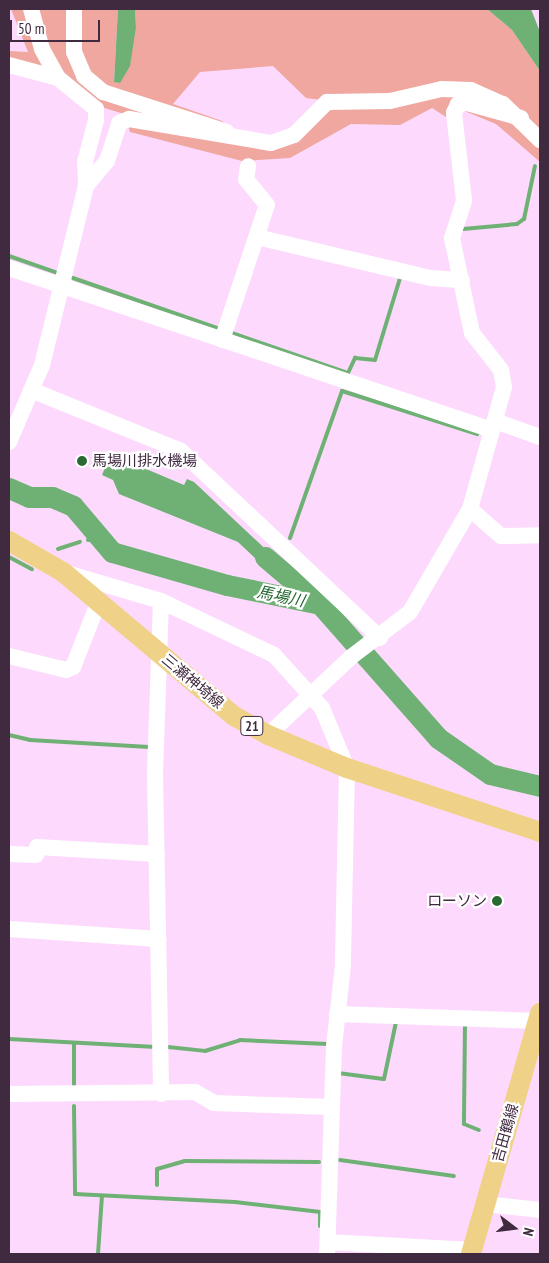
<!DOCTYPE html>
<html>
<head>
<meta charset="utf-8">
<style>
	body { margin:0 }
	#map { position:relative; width:549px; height:1263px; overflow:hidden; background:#fddafd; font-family:"PT Sans Narrow","Noto Sans JP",sans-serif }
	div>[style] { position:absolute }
	.green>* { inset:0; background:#efa79f }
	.water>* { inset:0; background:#6fb175 }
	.stream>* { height:4px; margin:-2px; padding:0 2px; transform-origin:2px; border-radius:2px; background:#6fb175 }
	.river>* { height:21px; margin:-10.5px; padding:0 10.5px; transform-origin:10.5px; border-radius:10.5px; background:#6fb175 }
	.minor>* { height:16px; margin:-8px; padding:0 8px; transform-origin:8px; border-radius:8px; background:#fff }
	.major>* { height:20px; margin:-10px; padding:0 10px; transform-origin:10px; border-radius:10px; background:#efd288 }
	.dots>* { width:14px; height:14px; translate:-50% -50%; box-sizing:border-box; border:2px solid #fff; border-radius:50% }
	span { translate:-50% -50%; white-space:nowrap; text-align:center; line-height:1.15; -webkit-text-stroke:4.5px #fff; paint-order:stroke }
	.shield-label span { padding:1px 4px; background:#fff; border:1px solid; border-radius:4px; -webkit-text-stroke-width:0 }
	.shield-label { font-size:14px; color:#402a40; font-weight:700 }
	.poi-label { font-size:15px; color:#402a40 }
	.left { translate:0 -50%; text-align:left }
	.right { translate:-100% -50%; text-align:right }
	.street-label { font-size:15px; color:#402a40 }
	.water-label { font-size:16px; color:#21642b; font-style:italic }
	.frame { position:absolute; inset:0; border:10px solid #402a40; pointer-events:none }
	.north { position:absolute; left:489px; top:1203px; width:50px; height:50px; -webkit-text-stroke:4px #fff; paint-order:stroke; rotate:105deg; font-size:14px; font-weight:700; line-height:20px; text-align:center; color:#402a40 }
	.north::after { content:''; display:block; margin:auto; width:18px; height:22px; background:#402a40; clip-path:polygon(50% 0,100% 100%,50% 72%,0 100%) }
	.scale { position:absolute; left:10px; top:20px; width:90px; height:22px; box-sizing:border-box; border:2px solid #402a40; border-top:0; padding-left:6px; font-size:15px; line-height:18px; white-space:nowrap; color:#402a40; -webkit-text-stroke:4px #fff; paint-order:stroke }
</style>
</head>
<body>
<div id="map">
	<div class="green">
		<div style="clip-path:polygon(evenodd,11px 9px,118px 9px,114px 81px,119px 83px,136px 27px,135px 9px,487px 9px,512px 30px,540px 71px,540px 162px,496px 124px,462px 110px,446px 117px,432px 108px,400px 125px,351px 124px,290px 158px,242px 161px,130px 132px,124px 114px,98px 106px,50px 80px,9px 68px,9px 51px,28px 52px,11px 9px,273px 66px,306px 98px,321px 100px,289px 133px,274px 138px,240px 134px,222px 121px,173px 104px,200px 72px,273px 66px)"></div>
	</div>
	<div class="water">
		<div style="clip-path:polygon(118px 9px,135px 9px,136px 27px,130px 66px,120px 83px,114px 82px)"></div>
		<div style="clip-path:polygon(487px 9px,531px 9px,540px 32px,540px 71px,512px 30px)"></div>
		<div style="clip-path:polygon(132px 463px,184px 485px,187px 479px,194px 482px,291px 573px,278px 580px,238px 542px,119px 494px,113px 480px,102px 475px,106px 465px,118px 469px)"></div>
	</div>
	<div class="stream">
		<div style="left:463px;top:229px;width:54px;rotate:-5.3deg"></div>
		<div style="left:517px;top:224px;width:9px;rotate:-36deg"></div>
		<div style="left:524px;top:219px;width:54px;rotate:-78.3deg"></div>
		<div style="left:9px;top:256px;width:49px;rotate:19.2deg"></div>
		<div style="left:73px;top:278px;width:156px;rotate:19.1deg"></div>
		<div style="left:229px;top:332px;width:126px;rotate:19deg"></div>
		<div style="left:348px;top:373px;width:17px;rotate:-65deg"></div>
		<div style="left:355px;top:358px;width:20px;rotate:6deg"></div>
		<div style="left:375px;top:360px;width:86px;rotate:-73deg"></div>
		<div style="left:290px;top:538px;width:156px;rotate:-70.5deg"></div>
		<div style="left:342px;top:391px;width:142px;rotate:17.7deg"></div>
		<div style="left:88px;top:540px;width:10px;rotate:-17deg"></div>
		<div style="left:58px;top:549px;width:23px;rotate:-18deg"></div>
		<div style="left:9px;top:557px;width:26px;rotate:28deg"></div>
		<div style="left:9px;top:735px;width:22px;rotate:13deg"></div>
		<div style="left:30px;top:740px;width:119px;rotate:3.4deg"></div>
		<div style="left:465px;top:1023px;width:101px;rotate:90.6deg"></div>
		<div style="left:464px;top:1124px;width:16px;rotate:22deg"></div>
		<div style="left:9px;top:1039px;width:147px;rotate:3.1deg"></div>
		<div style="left:74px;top:1043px;width:45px;rotate:90deg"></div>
		<div style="left:168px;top:1047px;width:37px;rotate:6deg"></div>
		<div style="left:205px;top:1051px;width:37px;rotate:-17deg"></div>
		<div style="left:240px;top:1040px;width:88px;rotate:2.6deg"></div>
		<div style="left:338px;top:1073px;width:46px;rotate:7.4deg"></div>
		<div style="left:384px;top:1079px;width:58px;rotate:-78.1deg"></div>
		<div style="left:74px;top:1106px;width:88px;rotate:89.3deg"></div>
		<div style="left:75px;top:1194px;width:160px;rotate:2.9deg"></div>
		<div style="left:235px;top:1202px;width:86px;rotate:6.7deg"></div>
		<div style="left:320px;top:1212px;width:14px;rotate:90deg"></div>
		<div style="left:340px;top:1160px;width:115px;rotate:8deg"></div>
		<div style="left:157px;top:1185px;width:16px;rotate:-90deg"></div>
		<div style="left:157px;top:1169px;width:29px;rotate:-16deg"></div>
		<div style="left:185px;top:1161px;width:134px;rotate:0.4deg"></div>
		<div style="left:98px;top:1254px;width:58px;rotate:-86.1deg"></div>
	</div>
	<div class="river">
		<div style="left:9px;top:488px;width:22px;rotate:24deg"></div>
		<div style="left:29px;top:497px;width:23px"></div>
		<div style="left:52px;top:497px;width:23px;rotate:23deg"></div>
		<div style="left:73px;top:506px;width:60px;rotate:49.7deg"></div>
		<div style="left:112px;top:552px;width:120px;rotate:16deg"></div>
		<div style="left:227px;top:585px;width:95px;rotate:11.5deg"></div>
		<div style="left:320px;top:604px;width:179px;rotate:48.6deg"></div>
		<div style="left:438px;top:738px;width:63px;rotate:34.7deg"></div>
		<div style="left:490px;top:774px;width:51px;rotate:13.5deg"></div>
		<div style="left:265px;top:557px;width:70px;rotate:40.3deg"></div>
	</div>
	<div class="minor">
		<div style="left:74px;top:9px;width:43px;rotate:90deg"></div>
		<div style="left:74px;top:52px;width:26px;rotate:67deg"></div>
		<div style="left:84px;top:76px;width:25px;rotate:40deg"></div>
		<div style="left:103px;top:92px;width:130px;rotate:17.9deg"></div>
		<div style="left:9px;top:65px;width:51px;rotate:14.9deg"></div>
		<div style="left:86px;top:186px;width:33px;rotate:-50deg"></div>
		<div style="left:107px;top:161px;width:40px;rotate:-72deg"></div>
		<div style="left:119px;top:123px;width:11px;rotate:-22deg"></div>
		<div style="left:129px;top:119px;width:144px;rotate:9.6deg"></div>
		<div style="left:271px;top:143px;width:24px;rotate:-19deg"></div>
		<div style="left:294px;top:135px;width:47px;rotate:-45deg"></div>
		<div style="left:327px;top:102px;width:63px;rotate:-0.9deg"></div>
		<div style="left:390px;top:101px;width:53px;rotate:-13deg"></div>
		<div style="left:442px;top:89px;width:29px;rotate:2deg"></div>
		<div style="left:471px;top:90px;width:35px;rotate:24deg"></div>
		<div style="left:503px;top:104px;width:52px;rotate:44.2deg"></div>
		<div style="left:257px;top:237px;width:179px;rotate:13.3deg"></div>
		<div style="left:431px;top:278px;width:31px;rotate:4deg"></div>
		<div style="left:9px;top:268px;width:509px;rotate:18.54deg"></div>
		<div style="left:222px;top:340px;width:142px;rotate:-71.6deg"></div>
		<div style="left:267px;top:205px;width:33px;rotate:-129deg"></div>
		<div style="left:246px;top:179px;width:13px;rotate:-81deg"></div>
		<div style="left:31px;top:390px;width:162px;rotate:22.1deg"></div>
		<div style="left:181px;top:451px;width:273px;rotate:43.2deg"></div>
		<div style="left:495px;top:421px;width:48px;rotate:19.6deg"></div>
		<div style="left:9px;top:442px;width:84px;rotate:-66.8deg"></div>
		<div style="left:42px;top:365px;width:184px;rotate:-76.2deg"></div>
		<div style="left:86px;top:186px;width:24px;rotate:-92deg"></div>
		<div style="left:85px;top:162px;width:43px;rotate:-75.3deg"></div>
		<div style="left:96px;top:120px;width:11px;rotate:-90deg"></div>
		<div style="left:96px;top:109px;width:49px;rotate:-140.8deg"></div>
		<div style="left:58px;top:78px;width:33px;rotate:-119deg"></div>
		<div style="left:42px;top:49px;width:41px;rotate:-105.4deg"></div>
		<div style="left:470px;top:509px;width:41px;rotate:41.1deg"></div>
		<div style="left:501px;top:536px;width:39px;rotate:-1deg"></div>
		<div style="left:63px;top:572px;width:102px;rotate:16.5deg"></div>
		<div style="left:161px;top:601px;width:125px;rotate:25.5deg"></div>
		<div style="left:274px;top:655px;width:72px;rotate:47.8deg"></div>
		<div style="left:322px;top:708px;width:65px;rotate:67.4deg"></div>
		<div style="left:347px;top:768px;width:197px;rotate:91.2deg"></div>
		<div style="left:343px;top:965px;width:81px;rotate:96.3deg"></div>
		<div style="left:334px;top:1046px;width:208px;rotate:91.9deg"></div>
		<div style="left:161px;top:601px;width:174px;rotate:92deg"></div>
		<div style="left:155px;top:775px;width:319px;rotate:88.9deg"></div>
		<div style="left:9px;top:656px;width:59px;rotate:13.8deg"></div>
		<div style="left:66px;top:670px;width:8px;rotate:-23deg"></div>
		<div style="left:73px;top:667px;width:71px;rotate:-68.5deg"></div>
		<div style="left:268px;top:735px;width:114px;rotate:-43.2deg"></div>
		<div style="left:351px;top:657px;width:74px;rotate:-37.3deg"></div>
		<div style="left:410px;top:612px;width:119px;rotate:-59.8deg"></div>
		<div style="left:470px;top:509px;width:127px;rotate:-74.4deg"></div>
		<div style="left:504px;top:387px;width:17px;rotate:-100deg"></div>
		<div style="left:501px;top:370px;width:47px;rotate:-128.1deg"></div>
		<div style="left:472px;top:333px;width:97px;rotate:-101.9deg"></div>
		<div style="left:452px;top:238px;width:40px;rotate:-72deg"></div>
		<div style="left:464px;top:200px;width:88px;rotate:-96.6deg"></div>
		<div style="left:454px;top:113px;width:10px;rotate:-66deg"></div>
		<div style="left:458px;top:104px;width:9px;rotate:-6deg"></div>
		<div style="left:467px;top:103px;width:56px;rotate:15.5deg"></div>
		<div style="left:9px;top:854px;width:27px;rotate:2deg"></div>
		<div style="left:36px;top:855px;width:8px;rotate:-83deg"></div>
		<div style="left:37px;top:847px;width:120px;rotate:3.3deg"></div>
		<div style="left:9px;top:929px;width:150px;rotate:3.8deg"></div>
		<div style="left:337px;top:1014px;width:201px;rotate:2deg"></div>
		<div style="left:9px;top:1094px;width:186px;rotate:-0.6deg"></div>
		<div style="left:195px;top:1092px;width:22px;rotate:30deg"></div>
		<div style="left:214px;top:1103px;width:117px;rotate:2deg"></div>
		<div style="left:485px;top:1204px;width:55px;rotate:6.2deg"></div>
		<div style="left:328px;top:1242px;width:144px;rotate:3.2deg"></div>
	</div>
	<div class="major">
		<div style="left:9px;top:541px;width:62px;rotate:29.9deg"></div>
		<div style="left:63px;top:572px;width:224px;rotate:40.1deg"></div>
		<div style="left:234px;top:716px;width:39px;rotate:29deg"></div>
		<div style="left:268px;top:735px;width:86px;rotate:22.7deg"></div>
		<div style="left:347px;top:768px;width:203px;rotate:18.3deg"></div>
		<div style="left:471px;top:1254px;width:251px;rotate:-74deg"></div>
	</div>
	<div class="dots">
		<div style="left:82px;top:461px;background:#296932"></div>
		<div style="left:497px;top:901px;background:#296932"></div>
	</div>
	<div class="shield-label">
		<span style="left:252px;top:726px">21</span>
	</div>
	<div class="poi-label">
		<span class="left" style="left:92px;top:461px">馬場川排水機場</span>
		<span class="right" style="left:487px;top:901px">ローソン</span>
	</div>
	<div class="street-label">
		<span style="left:193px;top:681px;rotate:40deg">三瀬神埼線</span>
		<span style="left:505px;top:1133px;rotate:-74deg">吉田鶴線</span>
	</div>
	<div class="water-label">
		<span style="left:281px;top:596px;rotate:12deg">馬場川</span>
	</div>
	<div class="frame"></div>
	<div class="north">N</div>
	<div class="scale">50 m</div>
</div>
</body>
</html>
